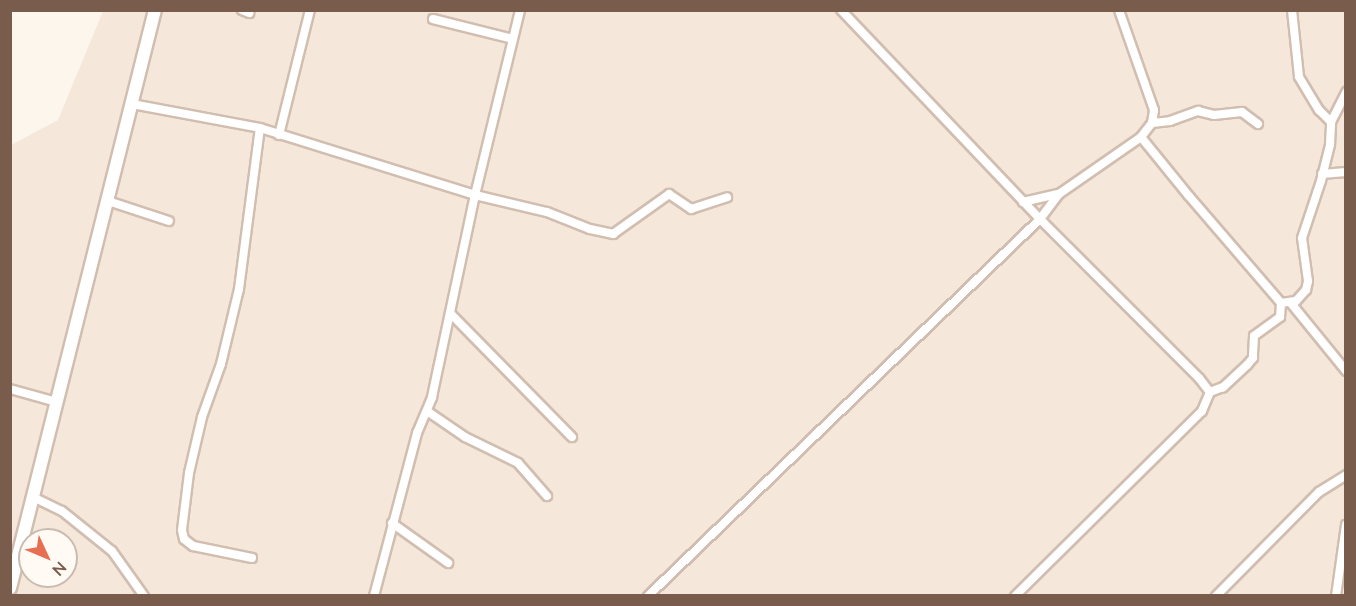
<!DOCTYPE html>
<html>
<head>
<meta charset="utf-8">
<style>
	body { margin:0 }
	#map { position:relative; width:1356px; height:606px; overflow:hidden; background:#fdf6ec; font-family:Mulish,sans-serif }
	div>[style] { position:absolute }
	.residential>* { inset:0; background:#f5e8da }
	.roads { filter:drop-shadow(2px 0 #d1beb0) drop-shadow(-2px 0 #d1beb0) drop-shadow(0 2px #d1beb0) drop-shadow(0 -2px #d1beb0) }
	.street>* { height:8px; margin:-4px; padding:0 4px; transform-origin:4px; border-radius:4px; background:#fff }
	.secondary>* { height:12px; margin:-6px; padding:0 6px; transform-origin:6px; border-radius:6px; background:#fff }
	span { translate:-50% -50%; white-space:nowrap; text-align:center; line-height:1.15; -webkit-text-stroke:4.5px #fffaf3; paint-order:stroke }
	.frame { position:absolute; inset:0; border:12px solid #7a5c4d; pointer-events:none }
	.north { position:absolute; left:18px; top:528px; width:60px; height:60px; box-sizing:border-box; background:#fffaf3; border:2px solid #cabbb1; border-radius:50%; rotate:134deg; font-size:16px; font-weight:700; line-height:24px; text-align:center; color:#7a5c4d }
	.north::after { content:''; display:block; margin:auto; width:21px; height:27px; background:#e76f51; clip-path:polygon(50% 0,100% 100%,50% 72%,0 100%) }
</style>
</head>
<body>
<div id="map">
	<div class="residential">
		<div style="clip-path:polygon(evenodd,103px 11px,1345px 11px,1345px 595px,11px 596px,11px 145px,58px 120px,103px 11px,30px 540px,66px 540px,66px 576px,30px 576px,30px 540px)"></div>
	</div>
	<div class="roads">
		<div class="street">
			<div style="left:242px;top:10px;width:8px;rotate:23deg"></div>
			<div style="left:841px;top:10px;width:289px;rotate:46.4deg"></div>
			<div style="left:1040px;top:219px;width:225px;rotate:45deg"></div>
			<div style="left:1199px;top:378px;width:18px;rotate:52deg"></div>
			<div style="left:1210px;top:392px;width:21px;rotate:113deg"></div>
			<div style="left:1202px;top:411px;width:263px;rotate:135.3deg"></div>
			<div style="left:1292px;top:10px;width:67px;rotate:84deg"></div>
			<div style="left:1299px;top:77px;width:39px;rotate:59deg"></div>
			<div style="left:1319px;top:110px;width:17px;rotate:45deg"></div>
			<div style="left:433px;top:19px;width:82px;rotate:14deg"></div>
			<div style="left:132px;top:104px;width:130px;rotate:10.6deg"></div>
			<div style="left:260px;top:128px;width:225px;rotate:17.3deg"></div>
			<div style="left:475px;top:195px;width:74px;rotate:13.3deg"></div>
			<div style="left:547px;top:212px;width:46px;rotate:21.6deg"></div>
			<div style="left:590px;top:229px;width:24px;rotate:12deg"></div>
			<div style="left:613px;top:234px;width:69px;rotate:-35.5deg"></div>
			<div style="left:669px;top:194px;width:27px;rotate:34deg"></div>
			<div style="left:691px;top:209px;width:38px;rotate:-18deg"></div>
			<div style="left:1152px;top:123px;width:18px;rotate:-6deg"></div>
			<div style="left:1170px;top:121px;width:30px;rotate:-20deg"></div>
			<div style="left:1198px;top:111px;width:16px;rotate:14deg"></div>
			<div style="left:1214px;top:115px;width:28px;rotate:-6deg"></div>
			<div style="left:1242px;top:112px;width:20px;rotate:37deg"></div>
			<div style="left:279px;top:135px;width:129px;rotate:-76.1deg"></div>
			<div style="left:1141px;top:137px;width:76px;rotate:50.9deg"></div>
			<div style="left:1189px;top:196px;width:141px;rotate:49.3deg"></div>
			<div style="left:1281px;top:303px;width:14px;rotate:94deg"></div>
			<div style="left:1280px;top:317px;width:32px;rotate:144deg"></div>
			<div style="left:1254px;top:336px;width:22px;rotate:93deg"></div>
			<div style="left:1253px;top:358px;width:9px;rotate:131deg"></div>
			<div style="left:1247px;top:365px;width:33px;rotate:137deg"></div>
			<div style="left:1223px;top:387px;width:14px;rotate:159deg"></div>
			<div style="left:1322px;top:174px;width:24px;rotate:-5deg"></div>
			<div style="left:108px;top:201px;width:64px;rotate:18.2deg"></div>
			<div style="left:1023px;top:202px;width:37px;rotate:-13deg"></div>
			<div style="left:1290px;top:302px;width:89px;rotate:50.9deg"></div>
			<div style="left:1281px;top:303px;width:15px;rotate:-8deg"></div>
			<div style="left:1296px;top:301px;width:15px;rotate:-48deg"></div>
			<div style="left:1306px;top:290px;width:9px;rotate:-77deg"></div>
			<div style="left:1308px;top:281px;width:43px;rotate:-97.9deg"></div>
			<div style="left:1302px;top:238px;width:60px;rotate:-71.6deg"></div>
			<div style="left:1321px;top:181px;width:38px;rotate:-76deg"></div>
			<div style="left:1330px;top:144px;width:22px;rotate:-87deg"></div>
			<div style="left:1331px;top:122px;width:34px;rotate:-63deg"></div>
			<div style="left:450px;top:313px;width:174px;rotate:45.5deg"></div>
			<div style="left:10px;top:389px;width:49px;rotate:15.5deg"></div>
			<div style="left:427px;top:411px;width:46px;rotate:34.4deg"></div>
			<div style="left:465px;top:437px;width:59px;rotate:26.1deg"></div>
			<div style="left:518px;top:463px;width:44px;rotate:48.7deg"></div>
			<div style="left:33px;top:497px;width:32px;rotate:26deg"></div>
			<div style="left:62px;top:511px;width:64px;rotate:38.7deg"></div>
			<div style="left:112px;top:551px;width:55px;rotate:54.6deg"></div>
			<div style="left:392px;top:523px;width:69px;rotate:35.5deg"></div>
			<div style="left:252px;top:558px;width:60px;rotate:-168.5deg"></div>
			<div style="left:193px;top:546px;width:11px;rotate:-142deg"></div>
			<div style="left:184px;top:539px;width:9px;rotate:-103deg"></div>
			<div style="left:182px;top:530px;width:57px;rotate:-83deg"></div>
			<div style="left:189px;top:473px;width:57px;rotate:-76.9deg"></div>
			<div style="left:202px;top:417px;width:56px;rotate:-70.3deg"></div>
			<div style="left:221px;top:364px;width:77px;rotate:-76.5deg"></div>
			<div style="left:239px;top:289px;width:162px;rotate:-82.6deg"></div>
			<div style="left:374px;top:596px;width:169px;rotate:-75.2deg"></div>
			<div style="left:417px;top:433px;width:39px;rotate:-67deg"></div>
			<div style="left:432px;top:397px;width:207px;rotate:-78deg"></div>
			<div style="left:475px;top:195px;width:190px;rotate:-76.3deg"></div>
			<div style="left:648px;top:596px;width:544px;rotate:-43.88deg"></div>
			<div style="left:1040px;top:219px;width:31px;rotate:-53deg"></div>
			<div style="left:1059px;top:194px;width:100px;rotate:-34.8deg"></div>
			<div style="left:1141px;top:137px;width:18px;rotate:-52deg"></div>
			<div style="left:1152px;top:123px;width:13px;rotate:-81deg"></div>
			<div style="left:1154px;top:110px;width:106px;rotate:-109.3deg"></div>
			<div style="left:1216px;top:596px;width:146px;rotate:-45.3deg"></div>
			<div style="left:1319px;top:492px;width:32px;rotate:-32deg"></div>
			<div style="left:1336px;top:596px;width:72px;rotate:-82deg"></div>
		</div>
		<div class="secondary">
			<div style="left:10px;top:588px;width:596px;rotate:-75.92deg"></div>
		</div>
	</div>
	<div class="frame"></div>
	<div class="north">N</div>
</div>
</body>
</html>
